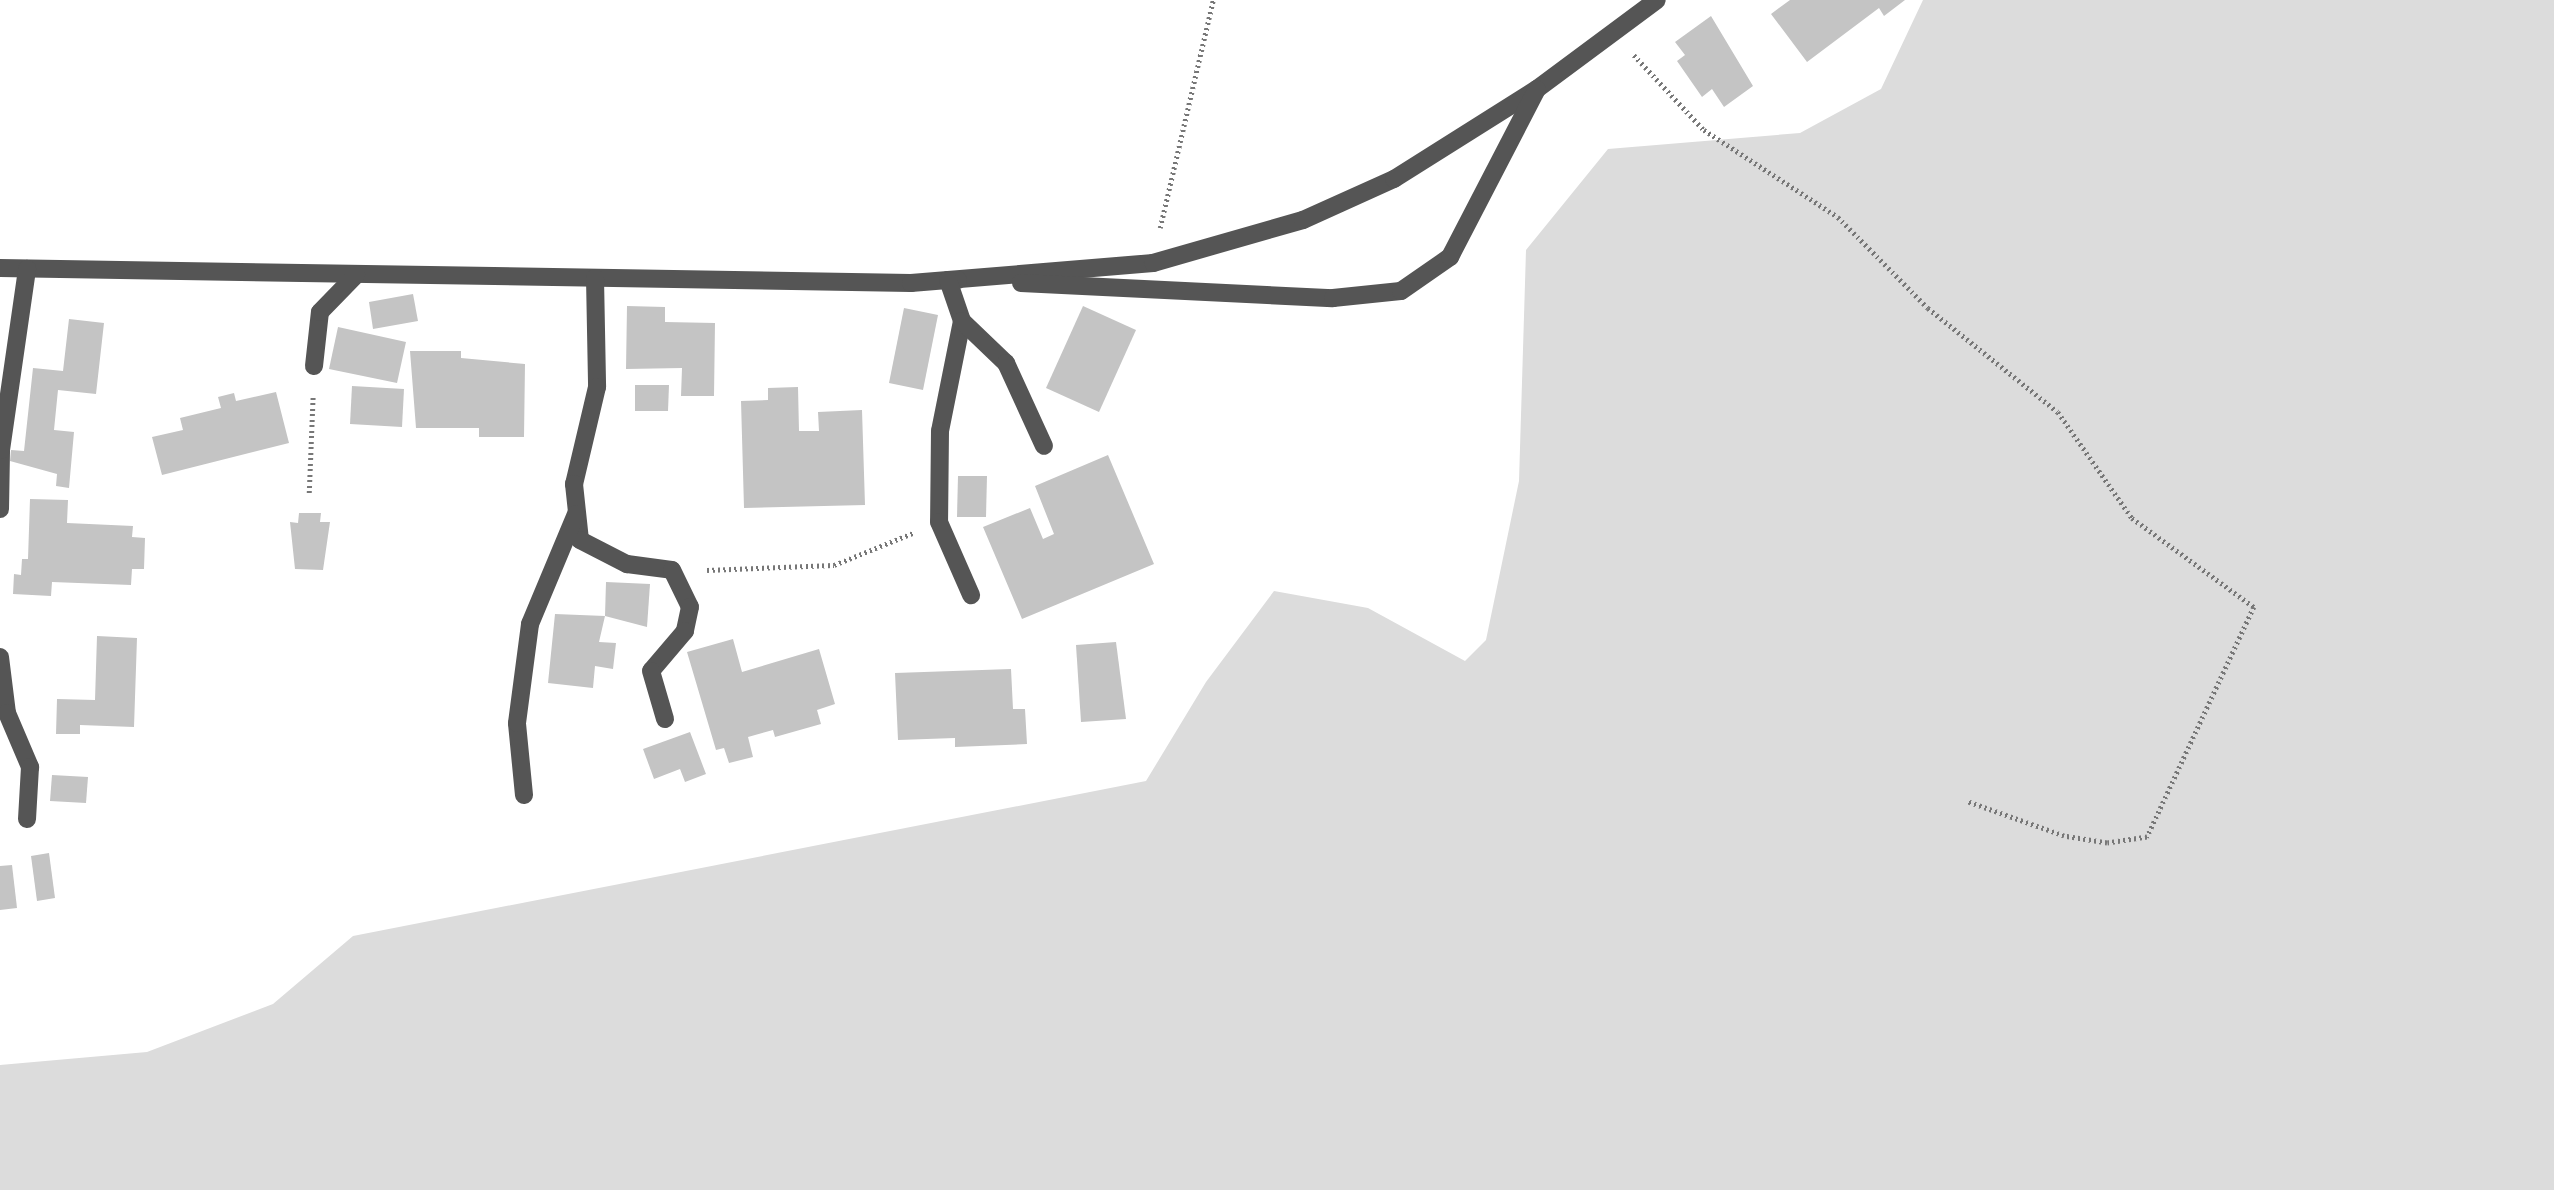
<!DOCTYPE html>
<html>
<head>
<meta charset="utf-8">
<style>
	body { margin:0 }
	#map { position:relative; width:2554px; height:1190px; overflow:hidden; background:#fff; font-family:Signika,sans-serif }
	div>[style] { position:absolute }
	.green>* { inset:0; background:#dcdcdc }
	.building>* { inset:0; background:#c4c4c4 }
	.path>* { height:4.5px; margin-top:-2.25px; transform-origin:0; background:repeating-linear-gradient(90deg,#777 0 2px,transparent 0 5.5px) }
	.minor>* { height:18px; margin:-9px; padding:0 9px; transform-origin:9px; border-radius:9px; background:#555 }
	span { translate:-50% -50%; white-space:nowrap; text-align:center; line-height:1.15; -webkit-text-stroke:7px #fff; paint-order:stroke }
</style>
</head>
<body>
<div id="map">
	<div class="green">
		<div style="clip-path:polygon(1923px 0,2554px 0,2554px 1190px,0 1190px,0 1065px,147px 1052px,273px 1004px,353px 936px,1146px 781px,1206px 682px,1274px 591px,1368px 608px,1465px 661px,1486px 640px,1519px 481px,1526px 250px,1608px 149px,1800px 133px,1881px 89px)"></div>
	</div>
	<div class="building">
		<div style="clip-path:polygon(1790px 0,1905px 0,1884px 16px,1879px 8px,1807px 62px,1771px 14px)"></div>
		<div style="clip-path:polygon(1711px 16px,1753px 86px,1724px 107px,1712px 89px,1702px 97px,1677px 61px,1685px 55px,1675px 42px)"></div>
		<div style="clip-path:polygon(413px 294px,418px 321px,373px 329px,369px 302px)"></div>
		<div style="clip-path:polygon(627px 306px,665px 307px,665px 322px,715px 323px,714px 396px,681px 396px,682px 368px,626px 369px)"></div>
		<div style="clip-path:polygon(1083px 306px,1136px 330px,1099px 412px,1046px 388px)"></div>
		<div style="clip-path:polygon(904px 308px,938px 315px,923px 390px,889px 383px)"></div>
		<div style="clip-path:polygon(69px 319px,104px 323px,96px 394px,58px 390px,54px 430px,74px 432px,69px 488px,56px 486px,57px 474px,10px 461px,11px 450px,24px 451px,33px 368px,63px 371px)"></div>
		<div style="clip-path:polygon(338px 327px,406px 342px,397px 383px,329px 369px)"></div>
		<div style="clip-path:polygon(410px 351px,461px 351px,461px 358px,525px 364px,524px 437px,479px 437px,479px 428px,416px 428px)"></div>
		<div style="clip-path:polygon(635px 385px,669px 385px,668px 411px,635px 411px)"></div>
		<div style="clip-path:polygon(352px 386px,404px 389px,402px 427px,350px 424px)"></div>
		<div style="clip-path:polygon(798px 387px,799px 431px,819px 431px,818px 412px,862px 410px,865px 505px,744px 508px,741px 401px,768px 400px,768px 388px)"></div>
		<div style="clip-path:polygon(276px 392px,289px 443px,162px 475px,152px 437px,183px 430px,180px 418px,221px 408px,218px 397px,234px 393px,236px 401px)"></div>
		<div style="clip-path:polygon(1108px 455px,1154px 564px,1022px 619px,983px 527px,1030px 508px,1043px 539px,1054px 534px,1035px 486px)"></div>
		<div style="clip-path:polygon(958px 476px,987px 476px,986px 517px,957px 517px)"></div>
		<div style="clip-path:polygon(30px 499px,68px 500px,67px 523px,133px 526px,132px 537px,145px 538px,144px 569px,132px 569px,131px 585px,52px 582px,51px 596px,13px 594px,14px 574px,21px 575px,22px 559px,28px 559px)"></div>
		<div style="clip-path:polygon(299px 513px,321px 513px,320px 522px,330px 522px,323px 570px,295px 569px,290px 522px,298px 523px)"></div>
		<div style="clip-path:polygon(606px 582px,650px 584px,647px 627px,605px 616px)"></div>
		<div style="clip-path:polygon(555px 614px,605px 616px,599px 642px,616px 643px,613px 669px,595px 666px,593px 688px,548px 683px)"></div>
		<div style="clip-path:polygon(97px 636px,137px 638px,134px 727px,80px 725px,80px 734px,56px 734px,57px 699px,95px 700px)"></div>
		<div style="clip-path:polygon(733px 639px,742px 672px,819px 649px,835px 704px,817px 710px,821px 724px,775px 737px,773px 730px,748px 737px,753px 757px,729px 763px,724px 748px,716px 750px,687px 652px)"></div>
		<div style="clip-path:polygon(1116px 642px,1126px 719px,1081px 722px,1076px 645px)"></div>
		<div style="clip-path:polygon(1011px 669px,1013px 709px,1025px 709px,1027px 744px,955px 747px,955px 738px,898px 740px,895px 673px)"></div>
		<div style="clip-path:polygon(690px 732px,706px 774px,685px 782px,680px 769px,654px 779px,643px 749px)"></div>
		<div style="clip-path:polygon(52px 775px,88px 777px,86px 803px,50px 801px)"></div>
		<div style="clip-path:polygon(49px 853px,55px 898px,37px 901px,31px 856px)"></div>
		<div style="clip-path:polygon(12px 865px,17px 908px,0 910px,0 866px)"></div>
	</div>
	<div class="path">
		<div style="left:1634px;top:55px;width:103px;rotate:47deg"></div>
		<div style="left:1704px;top:130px;width:160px;rotate:33deg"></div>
		<div style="left:1838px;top:217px;width:128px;rotate:45.3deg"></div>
		<div style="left:1928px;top:308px;width:166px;rotate:38.7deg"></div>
		<div style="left:2058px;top:412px;width:129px;rotate:55.1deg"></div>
		<div style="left:2132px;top:518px;width:151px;rotate:36.1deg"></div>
		<div style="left:2254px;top:607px;width:254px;rotate:114.9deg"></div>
		<div style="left:2147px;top:837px;width:40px;rotate:171.5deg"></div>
		<div style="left:2107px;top:843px;width:44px;rotate:-170.8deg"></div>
		<div style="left:2064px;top:836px;width:102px;rotate:-160.5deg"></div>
		<div style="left:1160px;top:228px;width:234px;rotate:-76.9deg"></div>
		<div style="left:309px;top:493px;width:98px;rotate:-87.7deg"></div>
		<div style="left:707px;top:570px;width:127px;rotate:-2.3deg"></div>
		<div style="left:834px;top:565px;width:85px;rotate:-22.1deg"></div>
	</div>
	<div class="minor">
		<div style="left:0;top:268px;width:911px;rotate:0.94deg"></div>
		<div style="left:911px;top:283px;width:243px;rotate:-4.7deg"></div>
		<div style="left:1153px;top:263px;width:156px;rotate:-16deg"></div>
		<div style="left:1303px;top:220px;width:100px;rotate:-24.3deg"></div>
		<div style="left:1394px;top:179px;width:169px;rotate:-32.2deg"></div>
		<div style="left:1537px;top:89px;width:149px;rotate:-36.6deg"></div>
		<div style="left:595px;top:278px;width:109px;rotate:88.9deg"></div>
		<div style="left:597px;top:387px;width:100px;rotate:103.3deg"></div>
		<div style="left:574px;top:484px;width:56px;rotate:83.9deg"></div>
		<div style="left:580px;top:540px;width:53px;rotate:27.1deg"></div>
		<div style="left:627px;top:564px;width:45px;rotate:7.6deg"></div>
		<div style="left:672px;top:570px;width:41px;rotate:64.1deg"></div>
		<div style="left:690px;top:607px;width:25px;rotate:102deg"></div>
		<div style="left:685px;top:631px;width:52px;rotate:130.4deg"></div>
		<div style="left:651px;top:671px;width:50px;rotate:73.7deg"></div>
		<div style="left:958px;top:280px;width:10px;rotate:180deg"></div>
		<div style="left:948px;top:280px;width:43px;rotate:71.1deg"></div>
		<div style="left:962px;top:321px;width:112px;rotate:101.3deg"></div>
		<div style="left:940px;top:431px;width:91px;rotate:90.6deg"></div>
		<div style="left:939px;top:522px;width:80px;rotate:66.3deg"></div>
		<div style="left:1021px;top:283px;width:312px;rotate:2.8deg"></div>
		<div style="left:1333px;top:298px;width:68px;rotate:-5.9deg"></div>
		<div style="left:1401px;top:291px;width:60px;rotate:-34.8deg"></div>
		<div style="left:1450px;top:257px;width:189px;rotate:-62.6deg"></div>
		<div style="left:962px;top:321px;width:61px;rotate:43.7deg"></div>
		<div style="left:1006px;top:363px;width:91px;rotate:65.4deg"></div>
		<div style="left:314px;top:366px;width:54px;rotate:-83.7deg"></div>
		<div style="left:320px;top:312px;width:52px;rotate:-45.8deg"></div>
		<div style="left:0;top:509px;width:59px;rotate:-89deg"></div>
		<div style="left:1px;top:450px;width:183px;rotate:-81.8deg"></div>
		<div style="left:0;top:657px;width:56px;rotate:82.9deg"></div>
		<div style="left:7px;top:713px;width:59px;rotate:66.9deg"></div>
		<div style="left:30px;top:767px;width:52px;rotate:93.3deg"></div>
		<div style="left:524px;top:795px;width:72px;rotate:-95.6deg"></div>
		<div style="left:517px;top:723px;width:100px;rotate:-82.5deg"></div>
		<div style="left:530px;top:624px;width:119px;rotate:-67.3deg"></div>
	</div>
</div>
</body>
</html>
